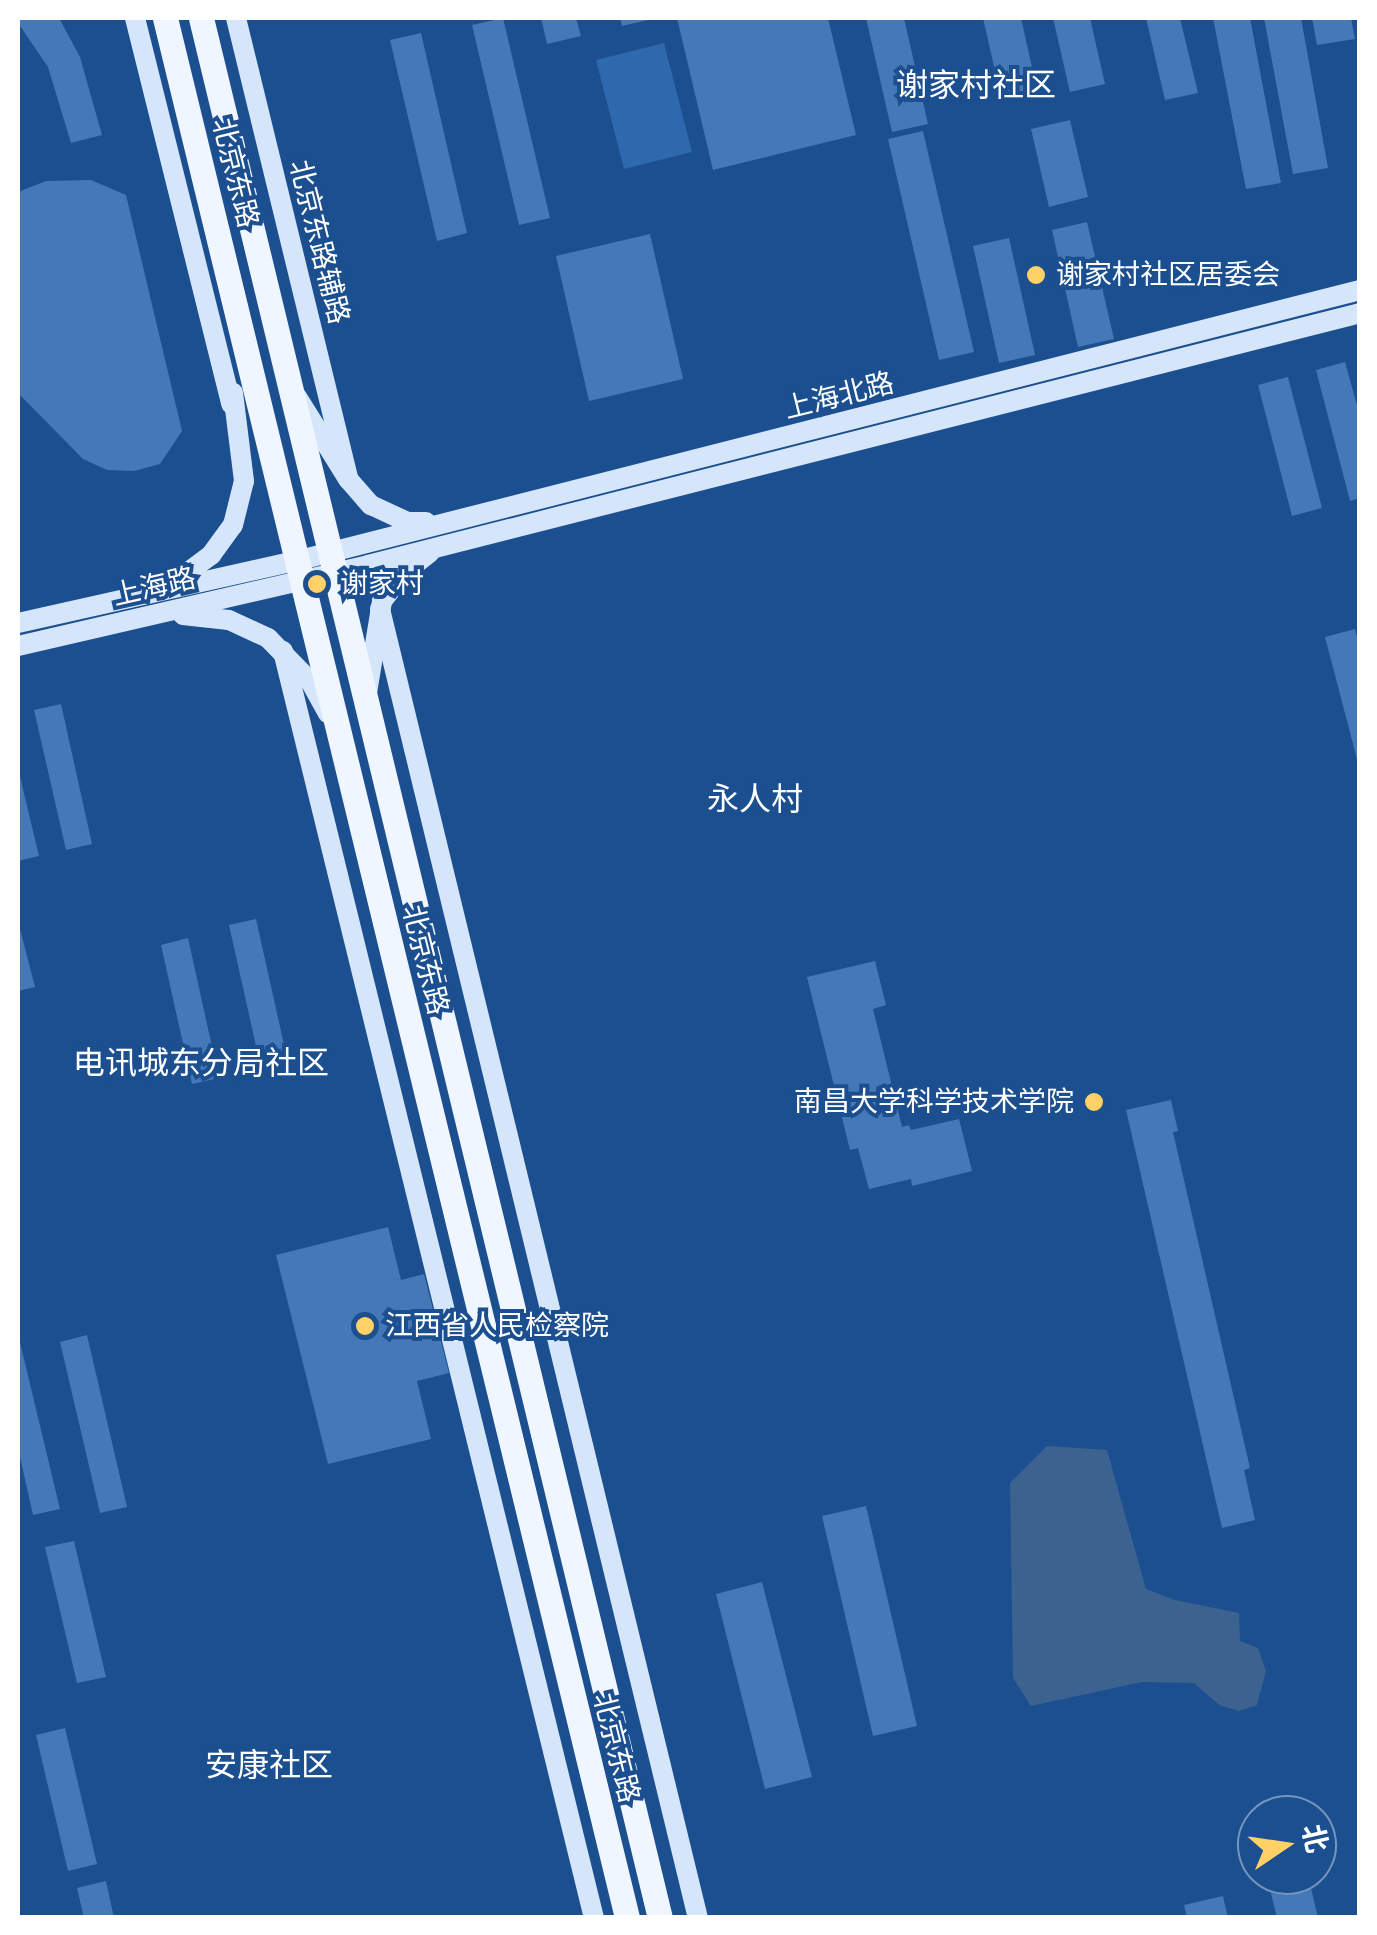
<!DOCTYPE html>
<html>
<head>
<meta charset="utf-8">
<style>
	body { margin:0 }
	#map { position:relative; width:1377px; height:1935px; overflow:hidden; background:#1b4f8f; font-family:Arial,"Noto Sans SC",sans-serif }
	div>[style] { position:absolute }
	.green>* { inset:0; background:#2e69ad }
	.water>* { inset:0; background:#3c6290 }
	.building>* { inset:0; background:#4478b7 }
	.secondary>* { height:20px; margin:-10px; padding:0 10px; transform-origin:10px; border-radius:10px; background:#d6e6fa }
	.primary>* { height:25px; margin:-12.5px; padding:0 12.5px; transform-origin:12.5px; border-radius:12.5px; background:#f0f6ff }
	.dots>* { width:28px; height:28px; translate:-50% -50%; box-sizing:border-box; border:5px solid #1b4f8f; border-radius:50% }
	span { translate:-50% -50%; white-space:nowrap; text-align:center; line-height:1.15; -webkit-text-stroke:8px #1b4f8f; paint-order:stroke }
	.street-label { font-size:28px; color:#fff }
	.poi-label { font-size:28px; color:#fff }
	.left { translate:0 -50%; text-align:left }
	.right { translate:-100% -50%; text-align:right }
	.quarter-label { font-size:32px; color:#fff }
	.frame { position:absolute; inset:0; border:20px solid #fff; pointer-events:none }
	.north { position:absolute; left:1237px; top:1795px; width:100px; height:100px; box-sizing:border-box; background:#1b4f8f; border:2px solid #7695bc; border-radius:50%; rotate:77deg; font-size:28px; font-weight:700; line-height:40px; text-align:center; color:#fff }
	.north::after { content:''; display:block; margin:auto; width:35px; height:45px; background:#ffd166; clip-path:polygon(50% 0,100% 100%,50% 72%,0 100%) }
</style>
</head>
<body>
<div id="map">
	<div class="green">
		<div style="clip-path:polygon(664px 43px,692px 152px,624px 169px,596px 60px)"></div>
	</div>
	<div class="water">
		<div style="clip-path:polygon(1047px 1446px,1107px 1450px,1146px 1589px,1175px 1600px,1239px 1613px,1240px 1641px,1258px 1648px,1266px 1671px,1257px 1705px,1239px 1711px,1219px 1705px,1194px 1683px,1142px 1682px,1031px 1706px,1013px 1678px,1010px 1483px)"></div>
	</div>
	<div class="building">
		<div style="clip-path:polygon(22px 18px,59px 18px,80px 57px,102px 135px,71px 143px,48px 67px,18px 23px)"></div>
		<div style="clip-path:polygon(503px 18px,550px 218px,519px 225px,472px 25px)"></div>
		<div style="clip-path:polygon(541px 18px,576px 18px,581px 36px,547px 44px)"></div>
		<div style="clip-path:polygon(620px 18px,652px 18px,652px 19px,622px 26px)"></div>
		<div style="clip-path:polygon(677px 18px,828px 18px,856px 135px,713px 170px)"></div>
		<div style="clip-path:polygon(866px 18px,904px 18px,928px 124px,892px 132px)"></div>
		<div style="clip-path:polygon(983px 18px,1021px 18px,1038px 94px,1002px 102px)"></div>
		<div style="clip-path:polygon(1053px 18px,1090px 18px,1105px 84px,1070px 92px)"></div>
		<div style="clip-path:polygon(1146px 18px,1180px 18px,1198px 93px,1165px 100px)"></div>
		<div style="clip-path:polygon(1213px 18px,1250px 18px,1281px 183px,1246px 189px)"></div>
		<div style="clip-path:polygon(1264px 18px,1301px 18px,1328px 168px,1293px 174px)"></div>
		<div style="clip-path:polygon(1312px 18px,1351px 18px,1355px 39px,1317px 45px)"></div>
		<div style="clip-path:polygon(421px 33px,467px 233px,437px 241px,390px 40px)"></div>
		<div style="clip-path:polygon(1070px 120px,1088px 197px,1049px 207px,1031px 129px)"></div>
		<div style="clip-path:polygon(923px 131px,974px 352px,939px 360px,888px 139px)"></div>
		<div style="clip-path:polygon(91px 180px,126px 195px,182px 431px,160px 464px,134px 471px,107px 470px,83px 459px,18px 393px,18px 192px,46px 181px)"></div>
		<div style="clip-path:polygon(1087px 222px,1114px 339px,1078px 347px,1052px 230px)"></div>
		<div style="clip-path:polygon(650px 234px,683px 379px,589px 401px,556px 256px)"></div>
		<div style="clip-path:polygon(1009px 238px,1035px 355px,999px 363px,973px 246px)"></div>
		<div style="clip-path:polygon(1345px 362px,1360px 416px,1360px 498px,1350px 501px,1316px 370px)"></div>
		<div style="clip-path:polygon(1288px 377px,1322px 508px,1292px 516px,1258px 385px)"></div>
		<div style="clip-path:polygon(1355px 629px,1360px 648px,1358px 763px,1325px 637px)"></div>
		<div style="clip-path:polygon(61px 704px,92px 844px,66px 850px,34px 710px)"></div>
		<div style="clip-path:polygon(18px 768px,39px 856px,18px 861px)"></div>
		<div style="clip-path:polygon(256px 919px,287px 1058px,260px 1064px,229px 925px)"></div>
		<div style="clip-path:polygon(18px 921px,35px 987px,18px 991px)"></div>
		<div style="clip-path:polygon(188px 938px,219px 1078px,192px 1084px,161px 945px)"></div>
		<div style="clip-path:polygon(875px 961px,886px 1005px,873px 1009px,902px 1127px,909px 1125px,911px 1130px,959px 1119px,972px 1171px,912px 1186px,911px 1179px,869px 1189px,858px 1148px,850px 1150px,807px 977px)"></div>
		<div style="clip-path:polygon(1171px 1100px,1178px 1131px,1173px 1132px,1250px 1468px,1244px 1470px,1255px 1520px,1222px 1528px,1126px 1110px)"></div>
		<div style="clip-path:polygon(388px 1227px,401px 1280px,424px 1274px,449px 1373px,417px 1381px,431px 1439px,328px 1464px,276px 1255px)"></div>
		<div style="clip-path:polygon(18px 1334px,60px 1509px,33px 1515px,18px 1448px)"></div>
		<div style="clip-path:polygon(87px 1335px,127px 1507px,100px 1513px,60px 1342px)"></div>
		<div style="clip-path:polygon(866px 1506px,917px 1726px,873px 1736px,822px 1516px)"></div>
		<div style="clip-path:polygon(74px 1541px,106px 1677px,77px 1683px,45px 1547px)"></div>
		<div style="clip-path:polygon(762px 1582px,812px 1777px,765px 1789px,716px 1594px)"></div>
		<div style="clip-path:polygon(65px 1728px,97px 1864px,68px 1871px,36px 1735px)"></div>
		<div style="clip-path:polygon(1308px 1875px,1318px 1918px,1277px 1918px,1269px 1885px)"></div>
		<div style="clip-path:polygon(106px 1881px,114px 1918px,84px 1918px,77px 1888px)"></div>
		<div style="clip-path:polygon(1223px 1896px,1228px 1918px,1187px 1918px,1184px 1905px)"></div>
	</div>
	<div class="secondary">
		<div style="left:135px;top:18px;width:398px;rotate:76deg"></div>
		<div style="left:236px;top:18px;width:474px;rotate:76.3deg"></div>
		<div style="left:297px;top:397px;width:97px;rotate:58.1deg"></div>
		<div style="left:348px;top:479px;width:35px;rotate:49deg"></div>
		<div style="left:371px;top:505px;width:40px;rotate:25deg"></div>
		<div style="left:407px;top:522px;width:19px"></div>
		<div style="left:168px;top:587px;width:54px;rotate:-36.7deg"></div>
		<div style="left:211px;top:555px;width:37px;rotate:-54deg"></div>
		<div style="left:233px;top:525px;width:45px;rotate:-76deg"></div>
		<div style="left:244px;top:481px;width:89px;rotate:-97.1deg"></div>
		<div style="left:380px;top:609px;width:1347px;rotate:76.35deg"></div>
		<div style="left:183px;top:615px;width:46px;rotate:6.2deg"></div>
		<div style="left:229px;top:620px;width:43px;rotate:24.8deg"></div>
		<div style="left:268px;top:638px;width:60px;rotate:45.7deg"></div>
		<div style="left:310px;top:681px;width:37px;rotate:61deg"></div>
		<div style="left:18px;top:623px;width:285px;rotate:-12.6deg"></div>
		<div style="left:296px;top:561px;width:1098px;rotate:-14.29deg"></div>
		<div style="left:18px;top:646px;width:359px;rotate:-13deg"></div>
		<div style="left:368px;top:565px;width:1024px;rotate:-14.25deg"></div>
		<div style="left:283px;top:651px;width:1305px;rotate:76.21deg"></div>
		<div style="left:367px;top:693px;width:93px;rotate:-80.7deg"></div>
		<div style="left:382px;top:601px;width:37px;rotate:-52deg"></div>
		<div style="left:405px;top:572px;width:31px;rotate:-38deg"></div>
	</div>
	<div class="primary">
		<div style="left:165px;top:18px;width:1955px;rotate:76.33deg"></div>
		<div style="left:201px;top:18px;width:1955px;rotate:76.42deg"></div>
	</div>
	<div class="dots">
		<div style="left:1036px;top:275px;background:#ffd166"></div>
		<div style="left:317px;top:584px;background:#ffd166"></div>
		<div style="left:1094px;top:1102px;background:#ffd166"></div>
		<div style="left:365px;top:1326px;background:#ffd166"></div>
	</div>
	<div class="street-label">
		<span style="left:235px;top:173px;rotate:76deg">北京东路</span>
		<span style="left:319px;top:242px;rotate:76deg">北京东路辅路</span>
		<span style="left:839px;top:396px;rotate:-14deg">上海北路</span>
		<span style="left:154px;top:587px;rotate:-13deg">上海路</span>
		<span style="left:425px;top:960px;rotate:76deg">北京东路</span>
		<span style="left:616px;top:1748px;rotate:76deg">北京东路</span>
	</div>
	<div class="poi-label">
		<span class="left" style="left:1056px;top:275px">谢家村社区居委会</span>
		<span class="left" style="left:340px;top:584px">谢家村</span>
		<span class="right" style="left:1074px;top:1102px">南昌大学科学技术学院</span>
		<span class="left" style="left:385px;top:1326px">江西省人民检察院</span>
	</div>
	<div class="quarter-label">
		<span style="left:976px;top:85px">谢家村社区</span>
		<span style="left:755px;top:799px">永人村</span>
		<span style="left:201px;top:1063px">电讯城东分局社区</span>
		<span style="left:269px;top:1765px">安康社区</span>
	</div>
	<div class="frame"></div>
	<div class="north">北</div>
</div>
</body>
</html>
